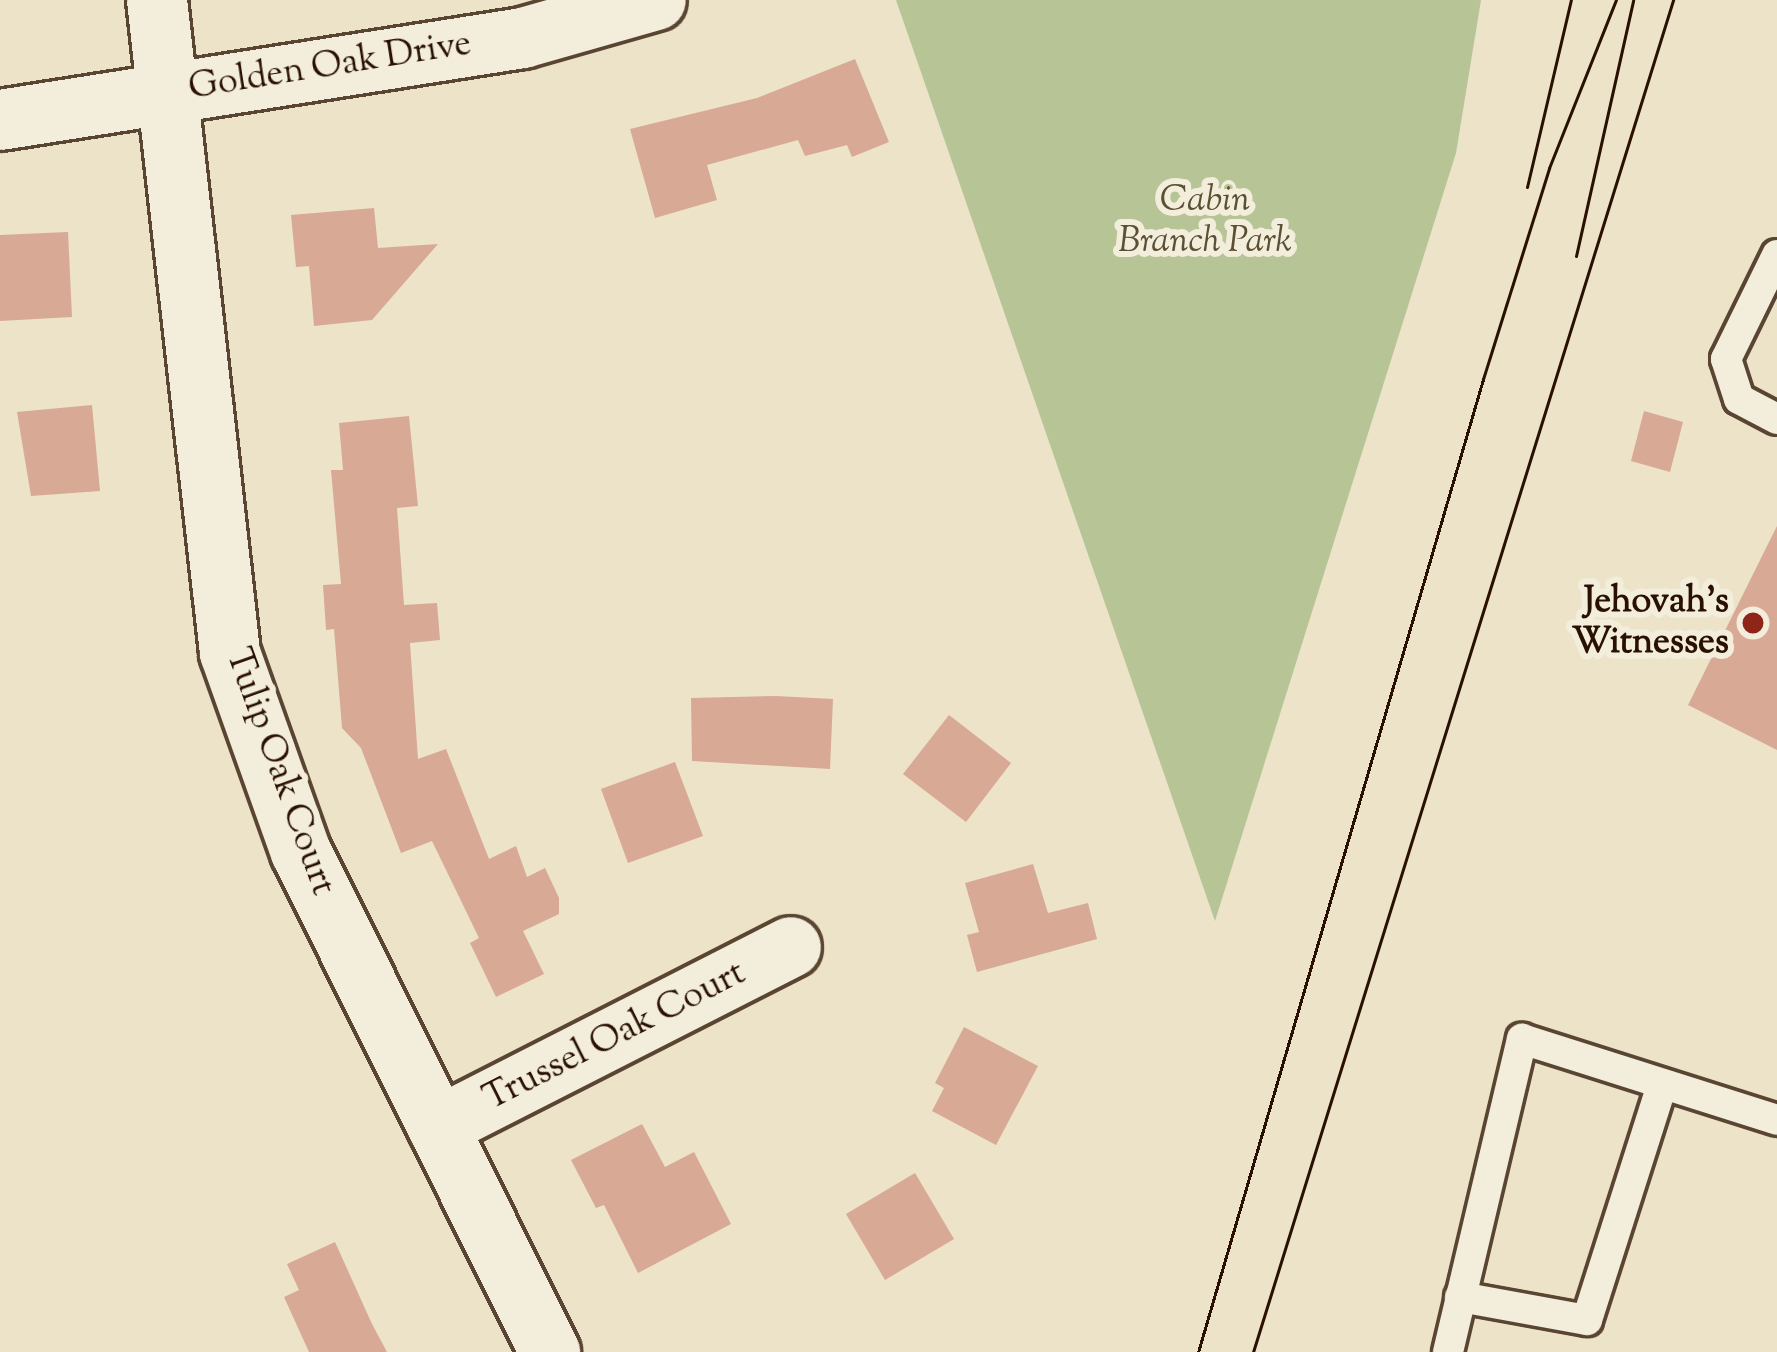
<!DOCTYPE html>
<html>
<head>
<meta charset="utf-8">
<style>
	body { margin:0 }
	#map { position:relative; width:1777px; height:1352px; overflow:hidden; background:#ece3c8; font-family:"Sorts Mill Goudy",serif }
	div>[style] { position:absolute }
	.green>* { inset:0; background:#b7c496 }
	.building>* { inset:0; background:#d8a995 }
	.roads { filter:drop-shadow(3px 0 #5a4532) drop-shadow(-3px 0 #5a4532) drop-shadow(0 3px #5a4532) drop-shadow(0 -3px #5a4532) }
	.service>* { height:30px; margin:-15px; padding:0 15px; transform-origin:15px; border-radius:15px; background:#f3eddb }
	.minor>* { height:60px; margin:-30px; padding:0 30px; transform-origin:30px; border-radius:30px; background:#f3eddb }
	.tram>* { height:3px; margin:-1.5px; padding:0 1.5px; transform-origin:1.5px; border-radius:1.5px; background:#291000 }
	.dots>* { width:33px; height:33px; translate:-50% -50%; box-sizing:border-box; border:6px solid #f3eddb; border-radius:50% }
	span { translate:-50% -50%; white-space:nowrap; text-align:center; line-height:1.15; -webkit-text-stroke:12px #f3eddb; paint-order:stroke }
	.street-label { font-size:36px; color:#291000 }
	.park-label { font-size:36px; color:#5b4f34; font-style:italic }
	.poi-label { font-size:36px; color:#291000; font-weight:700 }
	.right { translate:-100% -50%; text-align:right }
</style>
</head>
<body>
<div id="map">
	<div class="green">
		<div style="clip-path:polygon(896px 0,1481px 0,1456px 153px,1215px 921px)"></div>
	</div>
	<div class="building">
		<div style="clip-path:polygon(855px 59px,889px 142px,852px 157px,847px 145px,805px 156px,798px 140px,707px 165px,717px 200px,655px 218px,630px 129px,757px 98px)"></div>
		<div style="clip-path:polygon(374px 208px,378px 248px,438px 244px,372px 320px,314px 326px,309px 266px,296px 267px,291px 215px)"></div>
		<div style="clip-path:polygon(68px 232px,72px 317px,0 321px,0 235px)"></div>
		<div style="clip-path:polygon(92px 405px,100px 491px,31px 496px,17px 412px)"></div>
		<div style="clip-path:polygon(1644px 411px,1683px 422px,1670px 472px,1631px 461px)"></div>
		<div style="clip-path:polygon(409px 416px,418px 506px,397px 508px,404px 605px,437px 603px,440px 640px,410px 643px,418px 759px,446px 749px,489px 859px,516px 846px,527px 877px,545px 868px,559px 898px,559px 914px,523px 931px,544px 974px,496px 997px,470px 943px,479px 938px,432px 841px,401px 853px,361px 748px,342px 728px,334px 629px,326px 630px,323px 585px,341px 584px,331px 470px,343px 470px,339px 423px)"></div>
		<div style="clip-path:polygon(1777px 526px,1777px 750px,1688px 705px)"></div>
		<div style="clip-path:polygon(776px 696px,833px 699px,830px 769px,692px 761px,691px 698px)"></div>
		<div style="clip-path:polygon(949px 715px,1011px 763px,966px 822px,903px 774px)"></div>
		<div style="clip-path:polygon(675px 762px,703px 836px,628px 863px,601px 789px)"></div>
		<div style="clip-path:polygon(1033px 864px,1048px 913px,1088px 903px,1097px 939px,977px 972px,967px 935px,979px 932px,965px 883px)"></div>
		<div style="clip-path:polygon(964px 1027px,1038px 1066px,996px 1145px,932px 1111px,944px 1088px,935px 1083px)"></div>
		<div style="clip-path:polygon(642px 1124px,665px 1167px,694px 1152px,731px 1224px,638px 1273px,604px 1205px,596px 1208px,571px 1160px)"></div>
		<div style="clip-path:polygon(915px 1173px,954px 1239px,885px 1280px,846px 1214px)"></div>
		<div style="clip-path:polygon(335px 1242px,372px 1324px,387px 1352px,309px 1352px,284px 1297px,299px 1290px,287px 1264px)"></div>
	</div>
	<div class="roads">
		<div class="service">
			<div style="left:1777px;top:255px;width:116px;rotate:116.1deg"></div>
			<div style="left:1726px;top:359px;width:42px;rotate:72deg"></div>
			<div style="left:1739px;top:399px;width:43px;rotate:27.8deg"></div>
			<div style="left:1460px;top:1297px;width:129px;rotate:10.3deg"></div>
			<div style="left:1587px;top:1320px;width:247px;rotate:-72.3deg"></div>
			<div style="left:1448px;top:1352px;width:322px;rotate:-76.7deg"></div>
			<div style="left:1522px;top:1039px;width:268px;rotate:17.6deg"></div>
		</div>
		<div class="minor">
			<div style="left:157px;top:0;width:657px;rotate:83.62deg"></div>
			<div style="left:230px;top:653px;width:211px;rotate:70.4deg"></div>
			<div style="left:301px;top:852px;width:559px;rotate:63.53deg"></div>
			<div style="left:0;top:120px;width:529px;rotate:-8.91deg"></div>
			<div style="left:523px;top:38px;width:138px;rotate:-15.9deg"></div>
			<div style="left:438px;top:1127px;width:396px;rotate:-27deg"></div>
		</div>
	</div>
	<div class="tram">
		<div style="left:1527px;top:187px;width:192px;rotate:-76.8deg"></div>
		<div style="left:1576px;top:256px;width:262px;rotate:-77.4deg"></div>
		<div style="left:1198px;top:1352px;width:1014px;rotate:-73.67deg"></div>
		<div style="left:1483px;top:379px;width:221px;rotate:-72.6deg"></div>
		<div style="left:1549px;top:168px;width:181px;rotate:-68.3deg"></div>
		<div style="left:1253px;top:1352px;width:1416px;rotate:-72.74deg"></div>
	</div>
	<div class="dots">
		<div style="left:1753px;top:623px;background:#8f2418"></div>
	</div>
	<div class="street-label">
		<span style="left:330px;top:67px;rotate:-9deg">Golden Oak Drive</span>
		<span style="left:279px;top:772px;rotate:70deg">Tulip Oak Court</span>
		<span style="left:615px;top:1037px;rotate:-27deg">Trussel Oak Court</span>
	</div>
	<div class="park-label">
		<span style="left:1205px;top:222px">Cabin<br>Branch Park</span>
	</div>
	<div class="poi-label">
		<span class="right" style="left:1729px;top:623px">Jehovah's<br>Witnesses</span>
	</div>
</div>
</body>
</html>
